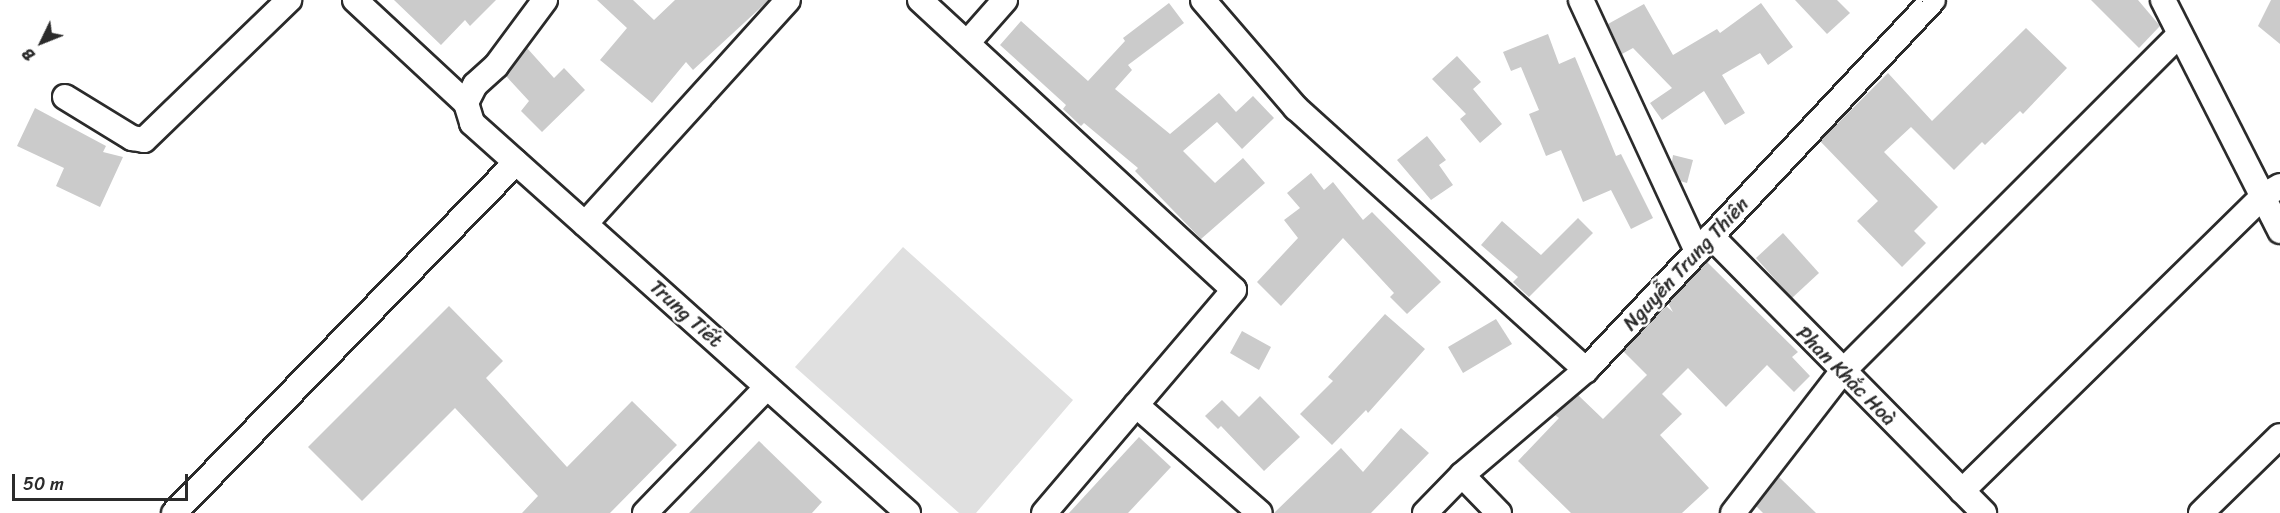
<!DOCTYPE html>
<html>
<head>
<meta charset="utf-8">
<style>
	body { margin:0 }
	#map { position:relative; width:2280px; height:513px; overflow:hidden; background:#fff; font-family:Sriracha,sans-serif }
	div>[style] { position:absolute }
	.green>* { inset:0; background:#e0e0e0 }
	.building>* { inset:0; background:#cbcbcb }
	.roads { filter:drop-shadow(2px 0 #2b2b2b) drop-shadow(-2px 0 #2b2b2b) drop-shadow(0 2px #2b2b2b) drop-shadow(0 -2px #2b2b2b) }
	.minor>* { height:24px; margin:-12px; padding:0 12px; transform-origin:12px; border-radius:12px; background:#fff }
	span { translate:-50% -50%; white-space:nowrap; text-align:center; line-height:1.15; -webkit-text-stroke:5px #fff; paint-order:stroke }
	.street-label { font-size:20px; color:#2b2b2b }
	.north { position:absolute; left:12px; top:12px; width:60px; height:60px; -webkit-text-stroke:4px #fff; paint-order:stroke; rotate:227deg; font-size:16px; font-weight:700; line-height:24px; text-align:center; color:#2b2b2b }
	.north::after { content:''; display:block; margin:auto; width:21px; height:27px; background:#2b2b2b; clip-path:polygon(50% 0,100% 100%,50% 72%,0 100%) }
	.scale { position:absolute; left:12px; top:474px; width:176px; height:27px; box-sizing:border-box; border:3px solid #2b2b2b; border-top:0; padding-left:8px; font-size:18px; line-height:21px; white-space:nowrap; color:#2b2b2b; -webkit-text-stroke:4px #fff; paint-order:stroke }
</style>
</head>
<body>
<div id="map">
	<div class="green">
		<div style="clip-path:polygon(903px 247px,1073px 400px,976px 513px,959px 513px,795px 367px)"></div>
	</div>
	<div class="building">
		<div style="clip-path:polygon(394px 0,496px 0,470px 26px,465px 20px,441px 45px)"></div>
		<div style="clip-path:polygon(597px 0,633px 0,654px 20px,675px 0,769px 0,693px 70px,686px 62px,652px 103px,600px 60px,627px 28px)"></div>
		<div style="clip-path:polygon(1795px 0,1837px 0,1850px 13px,1827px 34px)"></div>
		<div style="clip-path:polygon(2091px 0,2138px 0,2160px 26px,2139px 48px)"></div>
		<div style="clip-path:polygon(2271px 0,2280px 0,2280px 44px,2258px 26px)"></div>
		<div style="clip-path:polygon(1169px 3px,1184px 23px,1128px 65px,1132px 70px,1115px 89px,1170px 134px,1219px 93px,1236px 112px,1253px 96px,1274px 118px,1242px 149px,1217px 122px,1183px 151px,1215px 183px,1243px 158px,1265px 183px,1201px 239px,1135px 171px,1138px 168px,1084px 123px,1081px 126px,1063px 109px,1066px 105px,1000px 45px,1021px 21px,1088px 81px,1125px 41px,1123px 38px)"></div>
		<div style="clip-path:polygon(1761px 3px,1793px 47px,1768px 65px,1760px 53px,1722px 75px,1745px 113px,1725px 125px,1704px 91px,1662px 120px,1650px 103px,1672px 88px,1633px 48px,1622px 54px,1608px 24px,1644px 4px,1673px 55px,1717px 29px,1720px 33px)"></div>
		<div style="clip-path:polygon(2026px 28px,2067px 68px,2023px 114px,2020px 111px,1985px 145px,1982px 142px,1954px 170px,1911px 127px,1884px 152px,1938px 207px,1914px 231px,1926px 243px,1902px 267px,1857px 221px,1878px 201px,1820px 141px,1888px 73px,1932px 121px)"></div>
		<div style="clip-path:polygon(1548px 34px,1559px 64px,1575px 57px,1616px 156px,1621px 154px,1653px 218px,1631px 229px,1611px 190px,1583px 202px,1561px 150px,1546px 156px,1529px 114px,1539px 110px,1521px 67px,1511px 71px,1503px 52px)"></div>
		<div style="clip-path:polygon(527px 48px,554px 78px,564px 68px,585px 90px,542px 132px,521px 111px,529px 101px,506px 76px)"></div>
		<div style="clip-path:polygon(1457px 56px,1481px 82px,1473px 89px,1502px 124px,1480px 143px,1460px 119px,1466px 114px,1432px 79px)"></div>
		<div style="clip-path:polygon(35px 108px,106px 146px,103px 152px,123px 157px,100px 207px,56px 186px,64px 168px,17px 146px)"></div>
		<div style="clip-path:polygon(1427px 136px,1446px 160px,1439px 165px,1453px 185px,1431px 200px,1397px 160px)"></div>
		<div style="clip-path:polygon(1673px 155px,1693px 160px,1687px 183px,1680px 181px,1672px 162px)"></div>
		<div style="clip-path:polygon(1311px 173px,1324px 190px,1333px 182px,1363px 220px,1372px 212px,1441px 282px,1407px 314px,1390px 297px,1394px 293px,1343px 238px,1281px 306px,1257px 282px,1298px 238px,1284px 220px,1300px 208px,1287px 193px)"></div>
		<div style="clip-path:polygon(1578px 218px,1593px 233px,1529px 297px,1513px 282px,1518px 277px,1481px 245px,1502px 221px,1541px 255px)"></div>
		<div style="clip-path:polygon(1783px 233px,1819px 273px,1792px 298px,1756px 258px)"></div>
		<div style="clip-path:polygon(1707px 262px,1798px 352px,1792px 357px,1810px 376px,1794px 392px,1767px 365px,1726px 407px,1688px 368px,1662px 394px,1682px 414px,1660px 435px,1709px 488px,1682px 513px,1571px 513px,1518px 461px,1559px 418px,1555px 415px,1578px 395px,1603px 419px,1647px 375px,1623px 351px,1666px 306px,1673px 312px,1668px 303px)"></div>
		<div style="clip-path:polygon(449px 306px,503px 361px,486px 378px,567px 467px,632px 401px,677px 445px,610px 513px,522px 513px,538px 496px,455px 408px,362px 501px,308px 447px)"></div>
		<div style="clip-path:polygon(1385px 314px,1425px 349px,1368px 413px,1366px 410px,1332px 445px,1300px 414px,1333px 381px,1328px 377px)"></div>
		<div style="clip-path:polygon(1496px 319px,1512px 344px,1463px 373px,1448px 347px)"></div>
		<div style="clip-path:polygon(1242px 331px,1271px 347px,1259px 370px,1230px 353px)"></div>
		<div style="clip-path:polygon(1260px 396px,1300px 437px,1264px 471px,1221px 426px,1218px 429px,1205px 416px,1222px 400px,1239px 417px)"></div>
		<div style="clip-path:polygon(1401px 428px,1429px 453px,1371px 513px,1274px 513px,1341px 448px,1363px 472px)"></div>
		<div style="clip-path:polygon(1139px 437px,1171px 467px,1128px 513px,1069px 513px)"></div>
		<div style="clip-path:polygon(759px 441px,822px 502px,812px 513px,689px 513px)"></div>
		<div style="clip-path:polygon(1779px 477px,1816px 513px,1763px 513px,1756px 506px)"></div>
	</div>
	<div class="roads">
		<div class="minor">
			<div style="left:355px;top:0;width:151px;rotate:42.9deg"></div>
			<div style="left:545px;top:0;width:82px;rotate:126.6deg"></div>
			<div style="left:496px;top:66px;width:28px;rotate:138deg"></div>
			<div style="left:475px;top:85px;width:20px;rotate:117deg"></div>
			<div style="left:466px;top:103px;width:21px;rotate:73deg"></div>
			<div style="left:472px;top:123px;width:585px;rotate:41.81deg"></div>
			<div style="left:920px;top:0;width:427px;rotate:42.7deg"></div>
			<div style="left:1234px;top:290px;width:293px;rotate:130.4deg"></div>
			<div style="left:1203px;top:0;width:143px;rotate:49.3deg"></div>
			<div style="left:1296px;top:108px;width:391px;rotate:42.1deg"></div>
			<div style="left:1581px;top:0;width:277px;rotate:65.2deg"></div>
			<div style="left:2163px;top:0;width:259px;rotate:63.1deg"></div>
			<div style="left:968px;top:42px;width:56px;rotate:-48.6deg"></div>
			<div style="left:65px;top:97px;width:79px;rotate:31.5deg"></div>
			<div style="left:132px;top:138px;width:12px;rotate:9deg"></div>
			<div style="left:144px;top:140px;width:202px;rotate:-44deg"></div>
			<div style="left:585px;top:224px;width:302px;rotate:-47.8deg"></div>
			<div style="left:1711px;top:236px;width:389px;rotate:45.4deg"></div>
			<div style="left:1136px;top:405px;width:164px;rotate:41.1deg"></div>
			<div style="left:1462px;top:475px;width:53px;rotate:45.8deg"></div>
			<div style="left:1962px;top:491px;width:421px;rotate:-44.4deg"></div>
			<div style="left:2263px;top:196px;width:20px;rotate:-30deg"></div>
			<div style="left:174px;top:513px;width:490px;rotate:-45.7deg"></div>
			<div style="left:645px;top:513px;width:175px;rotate:-45.9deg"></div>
			<div style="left:1425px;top:513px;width:53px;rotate:-45.8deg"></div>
			<div style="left:1462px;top:475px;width:162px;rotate:-40.3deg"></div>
			<div style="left:1586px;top:370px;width:507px;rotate:-46.84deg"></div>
			<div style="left:1733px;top:513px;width:178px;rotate:-52.3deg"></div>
			<div style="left:1842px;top:372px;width:475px;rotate:-45deg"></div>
			<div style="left:2201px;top:513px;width:110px;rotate:-44.3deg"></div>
		</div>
	</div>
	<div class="street-label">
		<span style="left:1686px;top:264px;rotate:-47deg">Nguyễn Trung Thiên</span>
		<span style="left:686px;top:314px;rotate:42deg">Trung Tiết</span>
		<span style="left:1846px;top:376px;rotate:45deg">Phan Khắc Hoà</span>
	</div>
	<div class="north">B</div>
	<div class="scale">50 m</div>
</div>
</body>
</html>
